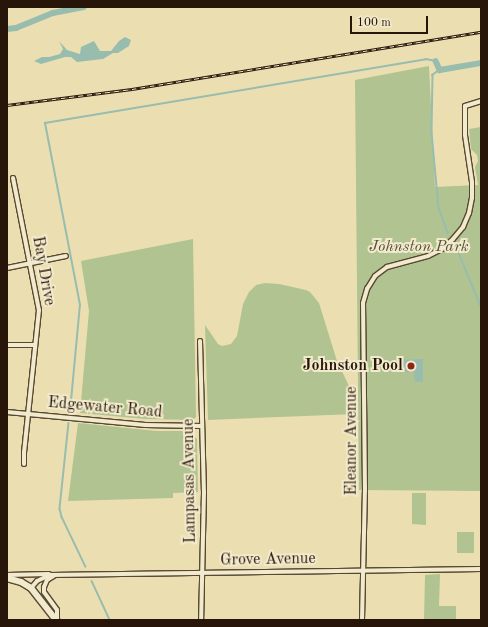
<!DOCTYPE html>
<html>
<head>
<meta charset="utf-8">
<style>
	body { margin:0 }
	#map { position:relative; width:488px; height:627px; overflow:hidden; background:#ebdfb2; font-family:"Old Standard TT",serif }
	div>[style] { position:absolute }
	.green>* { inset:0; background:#b1c391 }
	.water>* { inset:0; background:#98bcae }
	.stream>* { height:1.5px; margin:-0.75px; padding:0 0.75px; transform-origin:0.75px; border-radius:0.75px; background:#98bcae }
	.canal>* { height:5.5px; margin:-2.75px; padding:0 2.75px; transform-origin:2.75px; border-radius:2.75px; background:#98bcae }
	.roads { filter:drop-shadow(1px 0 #574832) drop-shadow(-1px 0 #574832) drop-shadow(0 1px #574832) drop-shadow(0 -1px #574832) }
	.street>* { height:4px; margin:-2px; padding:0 2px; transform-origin:2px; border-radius:2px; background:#f2eacd }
	.secondary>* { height:6px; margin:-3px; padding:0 3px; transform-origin:3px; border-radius:3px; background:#f2eacd }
	.rail>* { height:3px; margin-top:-1.5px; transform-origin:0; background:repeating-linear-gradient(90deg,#f2eacd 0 4.5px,#261508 0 9px); box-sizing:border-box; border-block:1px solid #261508 }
	.dots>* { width:11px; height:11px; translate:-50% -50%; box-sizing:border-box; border:2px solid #f2eacd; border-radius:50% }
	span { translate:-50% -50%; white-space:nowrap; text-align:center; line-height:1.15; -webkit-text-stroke:4px #f2eacd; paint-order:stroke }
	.park-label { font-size:16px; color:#575238; font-style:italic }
	.street-label { font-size:16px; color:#261508 }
	.poi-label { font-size:16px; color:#261508; font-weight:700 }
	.right { translate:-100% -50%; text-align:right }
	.frame { position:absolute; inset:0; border:8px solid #261508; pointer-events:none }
	.scale { position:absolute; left:350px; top:16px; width:78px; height:18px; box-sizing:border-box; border:2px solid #261508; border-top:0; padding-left:5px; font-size:12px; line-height:14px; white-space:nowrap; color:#261508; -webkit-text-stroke:3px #f2eacd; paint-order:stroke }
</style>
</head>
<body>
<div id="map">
	<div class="green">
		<div style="clip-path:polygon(429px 66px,435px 187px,478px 185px,475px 167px,478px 161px,477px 155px,471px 149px,469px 129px,481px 127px,481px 491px,359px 490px,355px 80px)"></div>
		<div style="clip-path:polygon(193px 239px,196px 417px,193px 420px,145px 419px,80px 413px,89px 311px,81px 261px)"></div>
		<div style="clip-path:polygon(265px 283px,279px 284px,306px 290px,310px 292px,319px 303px,337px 361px,349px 386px,355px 392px,355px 414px,208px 420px,205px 325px,218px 344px,222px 346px,231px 344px,237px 336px,243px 304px,249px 292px,256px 285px)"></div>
		<div style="clip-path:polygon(78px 423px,157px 431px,189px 431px,197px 439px,198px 492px,173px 493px,173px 498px,68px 501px)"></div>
		<div style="clip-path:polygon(412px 493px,426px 493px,426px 525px,412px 524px)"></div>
		<div style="clip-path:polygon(457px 532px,474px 532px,474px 553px,457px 553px)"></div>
		<div style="clip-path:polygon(440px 574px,439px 606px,456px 606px,456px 620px,424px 620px,425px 575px)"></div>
	</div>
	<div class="water">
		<div style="clip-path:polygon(125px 37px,131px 40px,129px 46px,118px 53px,113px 53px,103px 59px,77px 62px,71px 57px,65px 57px,41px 64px,34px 61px,42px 57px,49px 57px,60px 54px,63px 49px,59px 41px,67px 50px,80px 54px,81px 47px,94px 41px,100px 51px,111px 51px,119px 41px)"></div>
		<div style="clip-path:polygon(423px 359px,423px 382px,415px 382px,414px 372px,399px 372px,399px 360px)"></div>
	</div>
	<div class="stream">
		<div style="left:440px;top:70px;width:9px;rotate:144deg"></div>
		<div style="left:433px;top:75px;width:58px;rotate:91deg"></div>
		<div style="left:432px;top:133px;width:75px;rotate:84.7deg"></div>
		<div style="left:439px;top:208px;width:27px;rotate:70deg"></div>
		<div style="left:456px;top:246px;width:65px;rotate:67.4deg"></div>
		<div style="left:70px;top:412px;width:107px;rotate:-84.7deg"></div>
		<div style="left:80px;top:305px;width:185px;rotate:-100.9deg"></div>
		<div style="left:45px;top:123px;width:386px;rotate:-9.5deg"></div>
		<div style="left:426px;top:59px;width:10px;rotate:11deg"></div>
		<div style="left:69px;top:423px;width:86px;rotate:96deg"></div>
		<div style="left:60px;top:509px;width:8px;rotate:76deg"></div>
		<div style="left:62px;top:517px;width:55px;rotate:64.4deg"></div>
		<div style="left:92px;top:581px;width:43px;rotate:65.2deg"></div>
	</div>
	<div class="canal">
		<div style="left:7px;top:29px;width:9px;rotate:-6deg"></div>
		<div style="left:16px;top:28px;width:40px;rotate:-22deg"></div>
		<div style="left:53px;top:13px;width:31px;rotate:-11deg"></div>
		<div style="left:436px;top:61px;width:10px;rotate:66deg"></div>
		<div style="left:440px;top:70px;width:42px;rotate:-9.7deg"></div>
	</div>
	<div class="roads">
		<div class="street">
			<div style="left:13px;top:178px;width:135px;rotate:78.9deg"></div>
			<div style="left:39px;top:310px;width:143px;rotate:96deg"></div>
			<div style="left:24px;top:452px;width:12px;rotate:90deg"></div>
			<div style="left:7px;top:268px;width:60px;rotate:-11.5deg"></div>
			<div style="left:200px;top:341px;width:151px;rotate:88.5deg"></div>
			<div style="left:204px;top:492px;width:128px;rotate:91.3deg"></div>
			<div style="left:7px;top:345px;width:28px"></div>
			<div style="left:7px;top:412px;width:139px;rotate:5.4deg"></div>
			<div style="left:145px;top:425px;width:56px;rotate:1deg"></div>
			<div style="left:7px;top:575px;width:42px;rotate:-1.4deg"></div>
			<div style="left:55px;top:575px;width:9px;rotate:148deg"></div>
			<div style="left:47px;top:580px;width:8px;rotate:113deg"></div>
			<div style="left:44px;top:587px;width:5px;rotate:90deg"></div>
			<div style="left:44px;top:592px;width:22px;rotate:54deg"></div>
			<div style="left:57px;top:610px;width:10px;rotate:90deg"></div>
			<div style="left:31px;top:588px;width:9px;rotate:-49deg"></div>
			<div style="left:37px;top:581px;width:14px;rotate:-25deg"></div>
			<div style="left:50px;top:575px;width:431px;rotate:-0.8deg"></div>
			<div style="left:362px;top:620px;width:129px;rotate:-88.7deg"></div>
			<div style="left:365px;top:491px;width:188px;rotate:-90.6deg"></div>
			<div style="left:363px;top:303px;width:15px;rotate:-74deg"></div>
			<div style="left:367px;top:289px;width:15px;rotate:-58deg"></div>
			<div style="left:375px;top:276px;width:15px;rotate:-37deg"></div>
			<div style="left:387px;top:267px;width:42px;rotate:-15deg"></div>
			<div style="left:428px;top:256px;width:16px;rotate:-27deg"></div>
			<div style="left:442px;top:249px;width:15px;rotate:-42deg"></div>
			<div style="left:453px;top:239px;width:16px;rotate:-50deg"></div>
			<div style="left:463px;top:227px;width:15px;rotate:-67deg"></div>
			<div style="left:469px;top:213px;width:15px;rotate:-79deg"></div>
			<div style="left:472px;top:198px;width:16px;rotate:-90deg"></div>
			<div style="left:472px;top:182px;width:48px;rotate:-98.5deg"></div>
			<div style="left:465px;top:135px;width:29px;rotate:-90deg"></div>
			<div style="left:465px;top:106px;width:17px;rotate:-17deg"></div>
		</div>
		<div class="secondary">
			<div style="left:7px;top:578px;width:15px;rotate:16deg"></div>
			<div style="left:21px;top:582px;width:12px;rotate:31deg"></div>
			<div style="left:31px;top:588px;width:41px;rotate:52deg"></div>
		</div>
	</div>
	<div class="rail">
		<div style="left:7px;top:105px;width:126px;rotate:-7.3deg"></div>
		<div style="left:132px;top:89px;width:354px;rotate:-9.3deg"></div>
	</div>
	<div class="dots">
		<div style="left:411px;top:366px;background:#8f2418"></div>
	</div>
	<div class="park-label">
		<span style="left:419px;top:247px">Johnston Park</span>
	</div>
	<div class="street-label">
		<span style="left:43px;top:271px;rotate:80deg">Bay Drive</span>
		<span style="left:105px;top:408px;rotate:5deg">Edgewater Road</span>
		<span style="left:352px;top:441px;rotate:-90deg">Eleanor Avenue</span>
		<span style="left:190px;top:481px;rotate:-91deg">Lampasas Avenue</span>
		<span style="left:268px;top:560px;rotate:-1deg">Grove Avenue</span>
	</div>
	<div class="poi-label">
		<span class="right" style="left:403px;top:366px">Johnston Pool</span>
	</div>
	<div class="frame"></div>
	<div class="scale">100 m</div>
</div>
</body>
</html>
